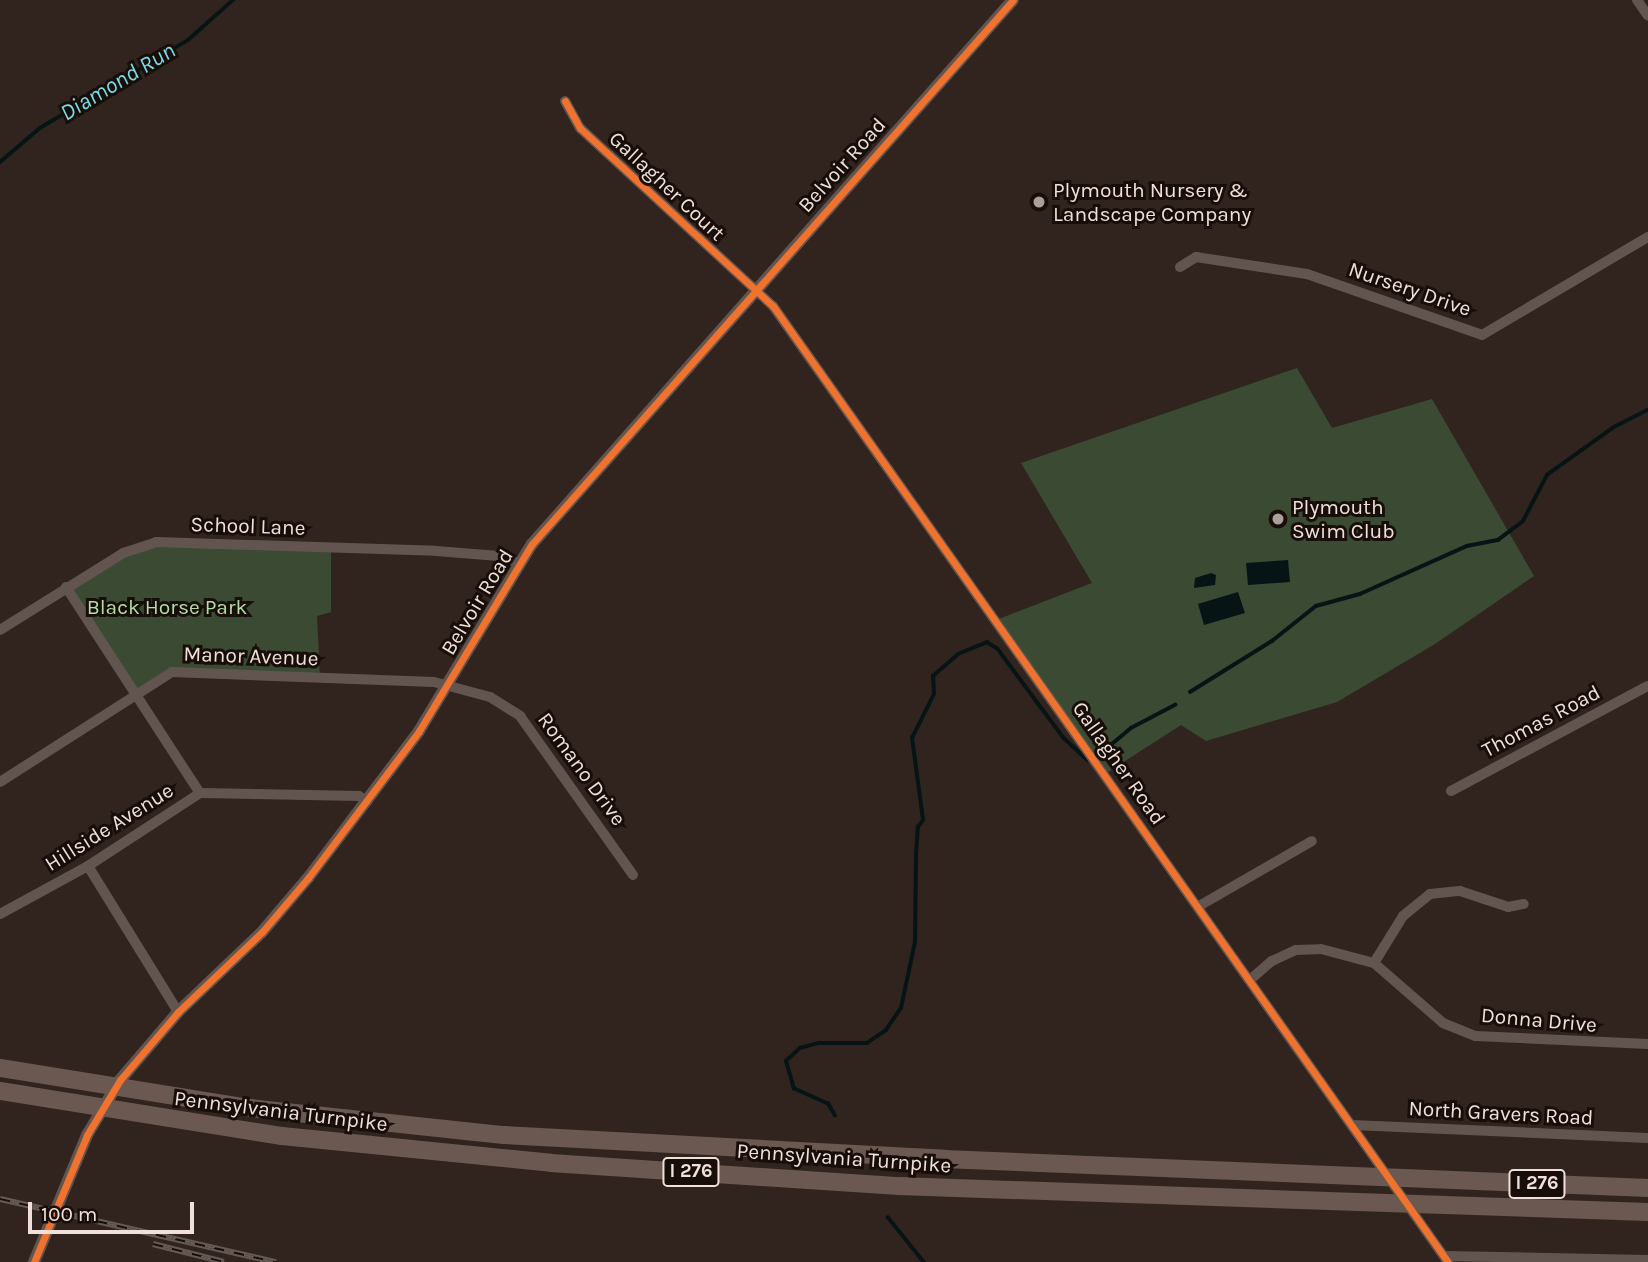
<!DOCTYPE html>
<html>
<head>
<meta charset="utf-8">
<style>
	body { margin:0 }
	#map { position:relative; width:1648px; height:1262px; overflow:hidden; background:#31241f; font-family:Karla,sans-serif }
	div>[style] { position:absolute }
	.green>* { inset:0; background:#3b4a32 }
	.water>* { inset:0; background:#061415 }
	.stream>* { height:3.5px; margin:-1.75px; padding:0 1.75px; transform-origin:1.75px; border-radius:1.75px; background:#061415 }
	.minor>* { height:10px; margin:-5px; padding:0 5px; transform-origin:5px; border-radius:5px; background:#625550 }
	.tertiary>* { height:12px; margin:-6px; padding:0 6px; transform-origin:6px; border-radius:6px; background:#625550 }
	.motorway>* { height:18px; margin:-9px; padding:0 9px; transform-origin:9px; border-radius:9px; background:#6b5951 }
	.rail>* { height:6px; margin-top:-3px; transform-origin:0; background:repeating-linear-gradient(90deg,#180e09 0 10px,#655a56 0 20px); box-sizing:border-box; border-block:2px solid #655a56 }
	.cycleway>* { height:7px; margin:-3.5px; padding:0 3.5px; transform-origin:3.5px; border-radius:3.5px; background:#ef722f }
	.dots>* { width:19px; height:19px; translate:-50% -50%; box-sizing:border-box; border:4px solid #180e09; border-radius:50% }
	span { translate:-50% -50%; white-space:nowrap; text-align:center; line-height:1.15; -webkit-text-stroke:6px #180e09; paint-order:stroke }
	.shield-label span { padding:2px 5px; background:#180e09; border:2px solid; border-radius:5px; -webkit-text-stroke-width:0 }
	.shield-label { font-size:19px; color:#f1e0d9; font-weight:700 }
	.street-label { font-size:21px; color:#f1e0d9 }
	.poi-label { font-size:21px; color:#f1e0d9 }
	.left { translate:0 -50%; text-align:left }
	.park-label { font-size:21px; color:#b3dfa2 }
	.water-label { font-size:23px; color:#79dbe8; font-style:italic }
	.scale { position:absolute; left:28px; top:1202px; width:166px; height:32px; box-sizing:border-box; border:4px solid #f1e0d9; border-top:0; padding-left:9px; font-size:21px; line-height:24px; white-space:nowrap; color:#f1e0d9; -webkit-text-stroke:5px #180e09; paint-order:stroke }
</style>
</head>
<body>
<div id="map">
	<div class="green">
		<div style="clip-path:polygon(1297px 368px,1332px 428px,1432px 399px,1534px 576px,1435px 644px,1337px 702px,1206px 741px,1181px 725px,1105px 774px,996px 620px,1092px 583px,1021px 463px)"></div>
		<div style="clip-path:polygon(156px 542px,331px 548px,331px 612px,317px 616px,320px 678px,172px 672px,137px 696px,66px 587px)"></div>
	</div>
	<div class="water">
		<div style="clip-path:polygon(1288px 560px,1290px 582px,1248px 585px,1246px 563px)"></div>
		<div style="clip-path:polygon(1211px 573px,1216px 575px,1215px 585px,1194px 588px,1195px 578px)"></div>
		<div style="clip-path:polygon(1238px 592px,1245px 613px,1204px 625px,1198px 604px)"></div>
	</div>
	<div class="stream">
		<div style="left:0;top:162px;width:52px;rotate:-40.4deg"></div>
		<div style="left:40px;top:128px;width:172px;rotate:-30.7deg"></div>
		<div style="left:188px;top:40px;width:60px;rotate:-41.6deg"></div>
		<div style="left:1190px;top:692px;width:97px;rotate:-31.9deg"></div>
		<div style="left:1272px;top:641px;width:56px;rotate:-38.5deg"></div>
		<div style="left:1316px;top:606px;width:46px;rotate:-15.3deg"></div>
		<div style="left:1360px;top:594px;width:117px;rotate:-24.2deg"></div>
		<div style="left:1467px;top:546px;width:32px;rotate:-11deg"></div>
		<div style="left:1498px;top:540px;width:31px;rotate:-37deg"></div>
		<div style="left:1523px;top:521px;width:52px;rotate:-62.4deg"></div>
		<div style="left:1547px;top:475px;width:82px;rotate:-35.6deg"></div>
		<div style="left:1614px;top:427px;width:38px;rotate:-27deg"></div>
		<div style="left:1100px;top:754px;width:40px;rotate:-40deg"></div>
		<div style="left:1131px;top:728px;width:50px;rotate:-27.6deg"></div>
		<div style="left:835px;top:1116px;width:14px;rotate:-120deg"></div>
		<div style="left:828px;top:1104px;width:37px;rotate:-156deg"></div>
		<div style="left:794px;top:1089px;width:29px;rotate:-106deg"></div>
		<div style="left:786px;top:1061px;width:19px;rotate:-43deg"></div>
		<div style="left:800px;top:1048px;width:20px;rotate:-15deg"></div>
		<div style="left:819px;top:1043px;width:48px"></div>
		<div style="left:867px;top:1043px;width:23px;rotate:-34deg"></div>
		<div style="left:886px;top:1030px;width:27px;rotate:-56deg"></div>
		<div style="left:901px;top:1008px;width:67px;rotate:-78deg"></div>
		<div style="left:915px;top:942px;width:88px;rotate:-89.3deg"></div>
		<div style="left:916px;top:854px;width:27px;rotate:-86deg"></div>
		<div style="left:918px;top:827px;width:9px;rotate:-54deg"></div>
		<div style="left:923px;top:820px;width:83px;rotate:-97.6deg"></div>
		<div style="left:912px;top:738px;width:49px;rotate:-63.4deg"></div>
		<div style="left:934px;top:694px;width:18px;rotate:-93deg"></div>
		<div style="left:933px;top:676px;width:33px;rotate:-41deg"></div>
		<div style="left:958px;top:654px;width:31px;rotate:-22deg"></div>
		<div style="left:987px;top:642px;width:13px;rotate:32deg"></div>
		<div style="left:998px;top:649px;width:109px;rotate:53.5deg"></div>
		<div style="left:1063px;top:737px;width:34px;rotate:43deg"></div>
		<div style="left:888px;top:1217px;width:58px;rotate:51.3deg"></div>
	</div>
	<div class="minor">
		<div style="left:1637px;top:0;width:19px;rotate:55deg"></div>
		<div style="left:565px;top:101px;width:31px;rotate:61deg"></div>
		<div style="left:580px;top:128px;width:263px;rotate:42.7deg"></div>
		<div style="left:773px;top:306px;width:1170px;rotate:54.78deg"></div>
		<div style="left:1180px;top:267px;width:19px;rotate:-32deg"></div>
		<div style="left:1196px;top:257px;width:112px;rotate:8.7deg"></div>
		<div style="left:1307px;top:274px;width:185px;rotate:19.2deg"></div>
		<div style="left:1482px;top:335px;width:193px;rotate:-30.6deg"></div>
		<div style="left:66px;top:587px;width:246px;rotate:57deg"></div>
		<div style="left:0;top:630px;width:145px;rotate:-32deg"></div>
		<div style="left:123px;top:553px;width:35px;rotate:-18deg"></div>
		<div style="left:156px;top:542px;width:280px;rotate:1.8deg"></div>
		<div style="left:436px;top:551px;width:63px;rotate:4.5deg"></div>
		<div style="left:499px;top:556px;width:20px;rotate:20deg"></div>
		<div style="left:0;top:782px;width:204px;rotate:-32.6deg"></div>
		<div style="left:172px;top:672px;width:262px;rotate:2.2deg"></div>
		<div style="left:434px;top:682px;width:58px;rotate:15deg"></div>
		<div style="left:490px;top:697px;width:36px;rotate:32deg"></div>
		<div style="left:520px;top:716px;width:195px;rotate:54.6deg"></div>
		<div style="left:1451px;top:791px;width:223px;rotate:-28.1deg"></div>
		<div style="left:88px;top:866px;width:172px;rotate:58.3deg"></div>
		<div style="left:1199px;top:906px;width:130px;rotate:-29.9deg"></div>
		<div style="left:0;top:914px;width:100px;rotate:-28.6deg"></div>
		<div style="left:88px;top:866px;width:134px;rotate:-33.1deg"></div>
		<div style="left:200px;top:793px;width:159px;rotate:1.1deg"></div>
		<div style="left:359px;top:796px;width:10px;rotate:37deg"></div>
		<div style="left:1374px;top:963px;width:55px;rotate:-58.3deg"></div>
		<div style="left:1403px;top:916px;width:35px;rotate:-39deg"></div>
		<div style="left:1430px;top:894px;width:30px;rotate:-6deg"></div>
		<div style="left:1460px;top:891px;width:51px;rotate:18.4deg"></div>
		<div style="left:1508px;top:907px;width:16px;rotate:-11deg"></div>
		<div style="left:1251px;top:979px;width:28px;rotate:-41deg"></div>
		<div style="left:1272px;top:961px;width:26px;rotate:-25deg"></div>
		<div style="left:1296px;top:950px;width:25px;rotate:-2deg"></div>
		<div style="left:1321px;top:949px;width:55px;rotate:14.8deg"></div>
		<div style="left:1374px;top:963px;width:91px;rotate:41deg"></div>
		<div style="left:1443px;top:1023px;width:35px;rotate:22deg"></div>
		<div style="left:1476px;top:1036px;width:172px;rotate:2.7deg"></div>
		<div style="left:1352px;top:1125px;width:296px;rotate:2.5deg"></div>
		<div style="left:1444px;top:1256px;width:204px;rotate:1.1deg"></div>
	</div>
	<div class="tertiary">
		<div style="left:34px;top:1262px;width:138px;rotate:-67.3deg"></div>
		<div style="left:87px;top:1135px;width:64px;rotate:-59deg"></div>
		<div style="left:120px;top:1080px;width:89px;rotate:-49.5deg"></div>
		<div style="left:178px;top:1012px;width:116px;rotate:-43.6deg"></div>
		<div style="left:262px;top:932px;width:71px;rotate:-49.6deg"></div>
		<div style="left:308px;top:878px;width:184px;rotate:-52.9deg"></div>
		<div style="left:419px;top:731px;width:218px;rotate:-58.9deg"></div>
		<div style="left:532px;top:544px;width:726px;rotate:-48.52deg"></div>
	</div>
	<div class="motorway">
		<div style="left:0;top:1068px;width:253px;rotate:9.1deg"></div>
		<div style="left:250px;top:1108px;width:255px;rotate:6.1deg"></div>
		<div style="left:504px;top:1135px;width:441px;rotate:3.1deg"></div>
		<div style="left:944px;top:1159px;width:705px;rotate:2.36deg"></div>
		<div style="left:0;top:1091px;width:286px;rotate:9.1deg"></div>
		<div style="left:282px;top:1136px;width:270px;rotate:5.7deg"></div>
		<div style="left:551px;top:1163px;width:349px;rotate:3.8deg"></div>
		<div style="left:899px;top:1186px;width:749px;rotate:1.99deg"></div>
	</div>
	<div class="rail">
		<div style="left:0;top:1199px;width:283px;rotate:12.9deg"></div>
		<div style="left:153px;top:1244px;width:73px;rotate:14.2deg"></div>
	</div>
	<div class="cycleway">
		<div style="left:565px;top:101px;width:31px;rotate:61deg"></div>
		<div style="left:580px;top:128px;width:263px;rotate:42.7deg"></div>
		<div style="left:773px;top:306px;width:1170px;rotate:54.78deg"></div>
		<div style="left:34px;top:1262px;width:138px;rotate:-67.3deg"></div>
		<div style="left:87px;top:1135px;width:64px;rotate:-59deg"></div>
		<div style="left:120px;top:1080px;width:89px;rotate:-49.5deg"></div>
		<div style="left:178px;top:1012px;width:116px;rotate:-43.6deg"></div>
		<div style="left:262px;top:932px;width:71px;rotate:-49.6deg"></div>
		<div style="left:308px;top:878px;width:184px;rotate:-52.9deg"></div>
		<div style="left:419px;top:731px;width:218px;rotate:-58.9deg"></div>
		<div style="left:532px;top:544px;width:726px;rotate:-48.52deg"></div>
	</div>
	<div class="dots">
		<div style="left:1039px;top:202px;background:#ae9e98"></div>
		<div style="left:1278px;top:519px;background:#ae9e98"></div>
	</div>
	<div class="shield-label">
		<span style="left:691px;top:1172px">I 276</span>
		<span style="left:1537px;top:1184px">I 276</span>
	</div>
	<div class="street-label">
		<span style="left:842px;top:165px;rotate:-48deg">Belvoir Road</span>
		<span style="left:667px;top:186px;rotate:43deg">Gallagher Court</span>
		<span style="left:1410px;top:289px;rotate:19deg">Nursery Drive</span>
		<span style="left:248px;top:526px;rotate:2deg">School Lane</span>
		<span style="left:477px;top:602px;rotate:-59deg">Belvoir Road</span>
		<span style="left:251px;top:656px;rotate:2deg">Manor Avenue</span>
		<span style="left:1541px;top:721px;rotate:-28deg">Thomas Road</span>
		<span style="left:1119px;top:763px;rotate:55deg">Gallagher Road</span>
		<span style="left:582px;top:769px;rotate:54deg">Romano Drive</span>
		<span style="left:109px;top:827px;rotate:-32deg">Hillside Avenue</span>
		<span style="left:1539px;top:1020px;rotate:5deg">Donna Drive</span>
		<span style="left:281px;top:1111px;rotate:7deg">Pennsylvania Turnpike</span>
		<span style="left:1501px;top:1113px;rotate:3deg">North Gravers Road</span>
		<span style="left:844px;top:1158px;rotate:4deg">Pennsylvania Turnpike</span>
	</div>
	<div class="poi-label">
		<span class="left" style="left:1053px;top:202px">Plymouth Nursery &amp;<br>Landscape Company</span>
		<span class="left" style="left:1292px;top:519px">Plymouth<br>Swim Club</span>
	</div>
	<div class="park-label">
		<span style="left:167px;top:607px">Black Horse Park</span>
	</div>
	<div class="water-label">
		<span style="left:118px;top:82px;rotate:-31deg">Diamond Run</span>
	</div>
	<div class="scale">100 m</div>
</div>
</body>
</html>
